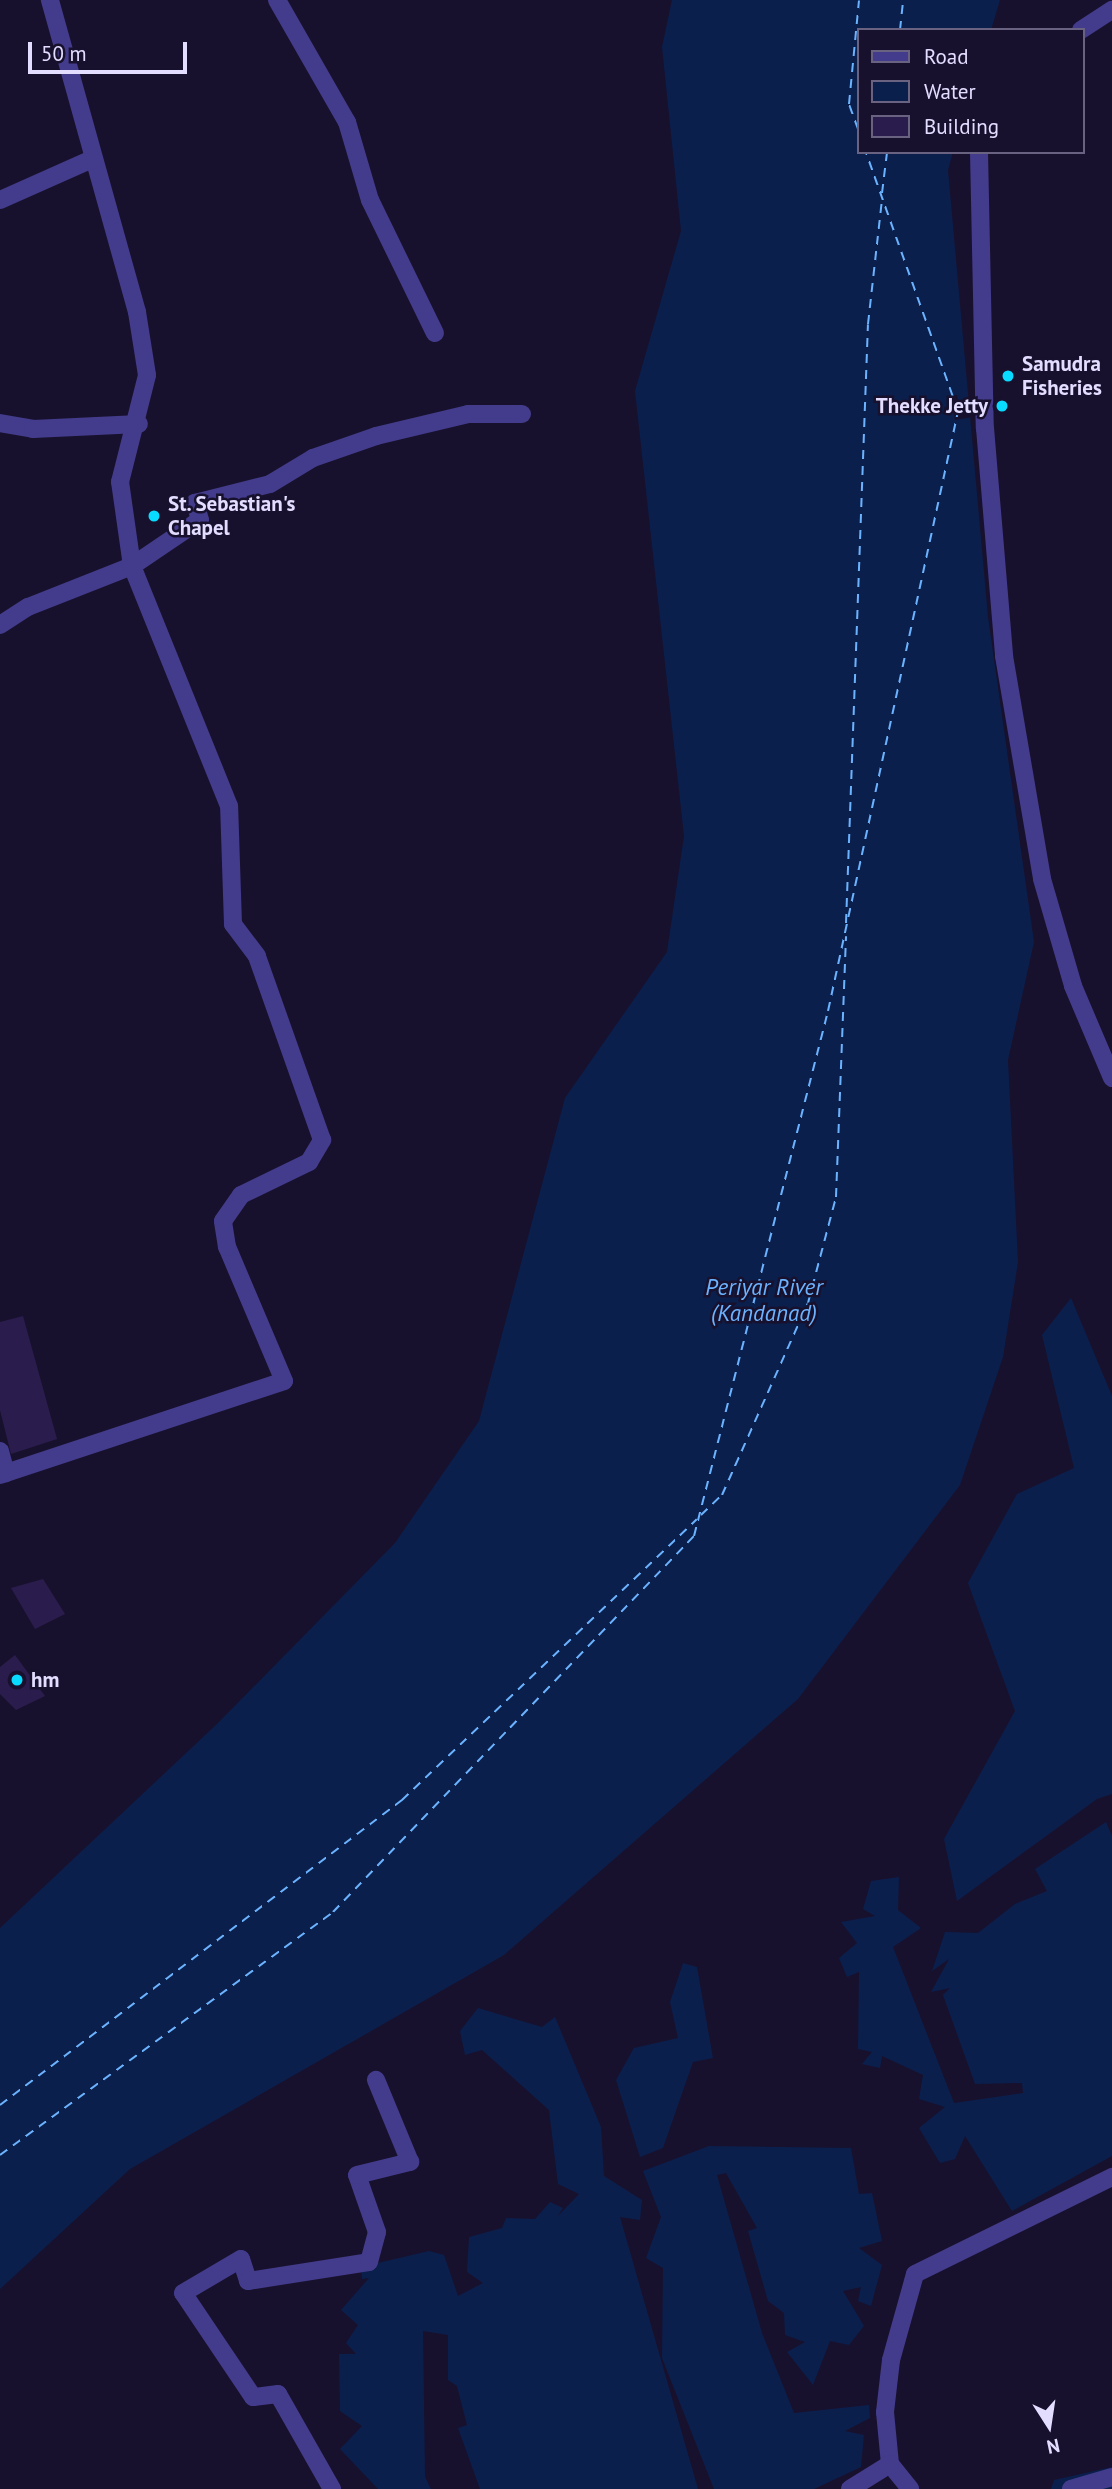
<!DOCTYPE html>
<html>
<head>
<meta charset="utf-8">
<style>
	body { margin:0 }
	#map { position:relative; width:1112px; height:2489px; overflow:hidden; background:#18112d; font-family:"PT Sans",sans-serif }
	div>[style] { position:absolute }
	.water>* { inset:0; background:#0b1f4d }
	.pier>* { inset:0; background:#18112d }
	.ferry>* { height:2px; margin-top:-1px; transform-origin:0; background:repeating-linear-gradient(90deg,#6bb3ff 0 9px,transparent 0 16px) }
	.building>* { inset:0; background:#2a1d4e }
	.minor>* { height:18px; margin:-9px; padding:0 9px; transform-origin:9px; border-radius:9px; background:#433c8c }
	.dots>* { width:19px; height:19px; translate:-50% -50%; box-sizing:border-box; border:4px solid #18112d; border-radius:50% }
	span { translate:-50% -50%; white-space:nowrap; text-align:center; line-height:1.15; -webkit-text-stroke:5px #18112d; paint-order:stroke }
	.poi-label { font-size:21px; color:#e3ddff; font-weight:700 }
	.left { translate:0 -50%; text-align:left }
	.right { translate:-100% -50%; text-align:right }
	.water-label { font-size:23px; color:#6bb3ff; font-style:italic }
	.legend { position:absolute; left:857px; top:28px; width:228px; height:126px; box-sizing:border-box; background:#18112d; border:2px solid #696381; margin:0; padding:9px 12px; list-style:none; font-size:21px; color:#e3ddff }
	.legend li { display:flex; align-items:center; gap:14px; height:35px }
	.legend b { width:35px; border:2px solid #696381 }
	.north { position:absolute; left:1014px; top:2391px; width:70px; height:70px; -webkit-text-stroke:5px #18112d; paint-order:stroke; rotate:168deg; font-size:19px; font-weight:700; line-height:28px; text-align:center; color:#e3ddff }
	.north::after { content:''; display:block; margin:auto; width:24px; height:32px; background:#e3ddff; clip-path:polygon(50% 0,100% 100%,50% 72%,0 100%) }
	.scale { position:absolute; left:28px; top:42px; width:159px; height:32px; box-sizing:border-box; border:4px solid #e3ddff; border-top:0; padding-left:9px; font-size:21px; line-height:24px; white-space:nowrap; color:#e3ddff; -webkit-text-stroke:5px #18112d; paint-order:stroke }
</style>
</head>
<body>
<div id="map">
	<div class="water">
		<div style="clip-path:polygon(672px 0,1000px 0,991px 30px,858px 30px,858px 152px,953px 152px,948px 170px,988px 617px,1034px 942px,1008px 1060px,1018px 1262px,1003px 1357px,960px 1485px,798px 1699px,504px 1955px,130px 2169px,0 2289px,0 1928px,218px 1723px,395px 1543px,479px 1421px,565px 1098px,667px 952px,684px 836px,635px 391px,681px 231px,662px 47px)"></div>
		<div style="clip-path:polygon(1071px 1298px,1112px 1396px,1112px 1794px,1097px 1799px,957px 1901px,944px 1839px,1015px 1711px,968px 1583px,1017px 1494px,1074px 1468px,1042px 1335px)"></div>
		<div style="clip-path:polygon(1106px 1822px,1112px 1836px,1112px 2156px,1012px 2211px,965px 2136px,955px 2159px,940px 2163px,919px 2128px,945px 2107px,919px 2099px,923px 2075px,882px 2056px,880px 2068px,862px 2064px,872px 2052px,858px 2049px,859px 1972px,847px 1977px,839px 1958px,857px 1943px,841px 1922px,875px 1916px,863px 1909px,871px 1881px,899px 1877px,898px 1910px,921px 1928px,893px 1947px,954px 2103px,1023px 2093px,1022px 2083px,975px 2084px,943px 1995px,950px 1988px,931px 1992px,949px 1959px,932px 1971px,945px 1932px,978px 1933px,1015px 1904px,1047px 1891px,1035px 1869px)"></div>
		<div style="clip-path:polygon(683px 1963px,697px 1967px,713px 2058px,693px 2062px,663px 2148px,640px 2157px,616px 2080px,634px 2048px,678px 2038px,670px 2002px)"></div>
		<div style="clip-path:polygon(478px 2008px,542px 2027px,555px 2017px,601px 2127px,604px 2176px,642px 2200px,640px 2220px,620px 2217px,698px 2489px,480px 2489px,458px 2428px,467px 2425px,457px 2386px,448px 2380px,448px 2335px,423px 2331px,425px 2477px,431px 2489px,378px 2489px,340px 2449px,362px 2426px,340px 2411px,339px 2354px,356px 2354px,346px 2343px,358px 2325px,341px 2310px,369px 2278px,362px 2279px,361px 2267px,429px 2251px,444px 2255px,458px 2296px,483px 2283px,467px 2272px,469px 2237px,502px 2228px,506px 2218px,535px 2219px,550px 2202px,563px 2208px,557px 2217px,579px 2194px,558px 2184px,549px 2110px,482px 2050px,465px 2055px,460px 2031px)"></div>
		<div style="clip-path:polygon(709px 2146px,851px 2148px,859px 2194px,872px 2193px,882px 2241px,859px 2248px,882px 2265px,871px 2306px,858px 2301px,861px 2287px,843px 2291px,864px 2326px,849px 2345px,830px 2341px,813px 2385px,787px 2352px,805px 2342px,785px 2335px,784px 2313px,768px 2301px,748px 2231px,757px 2228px,726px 2173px,717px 2175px,762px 2333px,794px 2413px,869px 2405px,870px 2418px,845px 2431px,864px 2435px,861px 2467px,814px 2489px,714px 2489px,662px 2358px,663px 2268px,646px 2258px,661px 2217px,643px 2171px)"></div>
		<div style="clip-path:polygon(1112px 2467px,1112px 2489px,1051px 2489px,1054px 2480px)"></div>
	</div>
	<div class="pier">
		<div style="clip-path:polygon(957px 395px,959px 404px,972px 402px,973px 417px,955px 420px,950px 396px)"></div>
	</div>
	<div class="ferry">
		<div style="left:900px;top:30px;width:30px;rotate:-84deg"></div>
		<div style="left:858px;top:129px;width:27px;rotate:-110deg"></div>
		<div style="left:849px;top:104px;width:104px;rotate:-84.5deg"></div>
		<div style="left:882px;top:193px;width:41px;rotate:-83deg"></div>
		<div style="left:846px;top:923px;width:599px;rotate:-87.9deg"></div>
		<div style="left:868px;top:324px;width:126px;rotate:-83.6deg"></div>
		<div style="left:701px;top:1515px;width:29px;rotate:-44deg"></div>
		<div style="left:722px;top:1495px;width:210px;rotate:-65.9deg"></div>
		<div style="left:808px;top:1303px;width:110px;rotate:-75.2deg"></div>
		<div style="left:836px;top:1197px;width:261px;rotate:-87.8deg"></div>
		<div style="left:0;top:2105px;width:505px;rotate:-37.19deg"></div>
		<div style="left:402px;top:1800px;width:407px;rotate:-43.6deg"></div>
		<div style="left:0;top:2155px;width:412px;rotate:-36.1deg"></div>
		<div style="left:333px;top:1912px;width:521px;rotate:-46.17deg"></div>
		<div style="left:694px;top:1536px;width:542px;rotate:-75.68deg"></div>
		<div style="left:828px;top:1011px;width:614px;rotate:-77.77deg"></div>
		<div style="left:958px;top:411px;width:275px;rotate:-109.6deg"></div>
	</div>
	<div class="building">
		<div style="clip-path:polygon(23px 1316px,57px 1439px,11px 1454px,0 1410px,0 1322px)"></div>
		<div style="clip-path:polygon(43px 1579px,65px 1614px,35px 1629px,11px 1588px)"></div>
		<div style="clip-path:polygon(15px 1655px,45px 1696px,16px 1710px,0 1694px,0 1667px)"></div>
	</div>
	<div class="minor">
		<div style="left:277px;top:0;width:141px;rotate:60.2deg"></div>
		<div style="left:347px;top:122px;width:81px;rotate:73.6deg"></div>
		<div style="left:370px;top:200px;width:148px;rotate:64deg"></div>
		<div style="left:1081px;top:30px;width:37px;rotate:-33deg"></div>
		<div style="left:979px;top:152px;width:276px;rotate:88.8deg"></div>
		<div style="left:985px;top:428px;width:229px;rotate:85.2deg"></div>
		<div style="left:1004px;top:656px;width:226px;rotate:80.3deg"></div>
		<div style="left:1042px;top:879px;width:111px;rotate:73.8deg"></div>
		<div style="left:1073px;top:986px;width:100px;rotate:67deg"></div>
		<div style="left:0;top:200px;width:101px;rotate:-24deg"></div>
		<div style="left:0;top:423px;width:34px;rotate:10deg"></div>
		<div style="left:33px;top:429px;width:106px;rotate:-2.7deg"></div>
		<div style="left:0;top:625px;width:33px;rotate:-33deg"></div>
		<div style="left:28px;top:607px;width:112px;rotate:-21.5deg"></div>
		<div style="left:132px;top:566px;width:82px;rotate:-34.1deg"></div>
		<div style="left:200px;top:520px;width:18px;rotate:-106deg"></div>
		<div style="left:195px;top:503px;width:77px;rotate:-14.2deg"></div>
		<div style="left:270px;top:484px;width:50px;rotate:-31.2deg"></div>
		<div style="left:313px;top:458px;width:67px;rotate:-19.2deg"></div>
		<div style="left:376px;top:436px;width:95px;rotate:-13.4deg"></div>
		<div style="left:468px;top:414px;width:54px"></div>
		<div style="left:0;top:1451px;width:23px;rotate:75deg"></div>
		<div style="left:0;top:1475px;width:299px;rotate:-18.3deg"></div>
		<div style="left:284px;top:1381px;width:146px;rotate:-113deg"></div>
		<div style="left:227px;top:1247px;width:26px;rotate:-99deg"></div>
		<div style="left:223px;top:1221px;width:32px;rotate:-55deg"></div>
		<div style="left:241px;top:1195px;width:76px;rotate:-25.9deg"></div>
		<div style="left:309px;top:1162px;width:26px;rotate:-59deg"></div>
		<div style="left:322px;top:1140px;width:195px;rotate:-109.5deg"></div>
		<div style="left:257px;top:956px;width:40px;rotate:-127deg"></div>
		<div style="left:233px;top:924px;width:118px;rotate:-91.9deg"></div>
		<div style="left:229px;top:806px;width:259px;rotate:-112deg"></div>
		<div style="left:132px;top:566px;width:85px;rotate:-98.1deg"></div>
		<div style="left:120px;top:482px;width:110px;rotate:-75.8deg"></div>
		<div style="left:147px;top:375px;width:64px;rotate:-99deg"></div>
		<div style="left:137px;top:312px;width:324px;rotate:-105.6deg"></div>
		<div style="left:890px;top:2464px;width:52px;rotate:-95.5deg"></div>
		<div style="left:885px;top:2412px;width:52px;rotate:-83.4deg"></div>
		<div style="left:891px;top:2360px;width:89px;rotate:-74.4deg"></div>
		<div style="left:915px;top:2274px;width:220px;rotate:-26.2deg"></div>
		<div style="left:890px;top:2464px;width:32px;rotate:51deg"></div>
		<div style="left:332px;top:2489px;width:109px;rotate:-119.6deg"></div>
		<div style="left:278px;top:2394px;width:25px;rotate:173deg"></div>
		<div style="left:253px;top:2397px;width:125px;rotate:-123.9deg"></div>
		<div style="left:183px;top:2293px;width:67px;rotate:-30.4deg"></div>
		<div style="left:241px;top:2259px;width:23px;rotate:72deg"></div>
		<div style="left:248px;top:2281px;width:122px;rotate:-8.9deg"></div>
		<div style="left:369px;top:2262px;width:31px;rotate:-75deg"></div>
		<div style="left:377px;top:2232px;width:60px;rotate:-109.3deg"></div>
		<div style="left:357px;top:2175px;width:55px;rotate:-13.8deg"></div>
		<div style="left:410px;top:2162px;width:89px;rotate:-112.5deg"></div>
		<div style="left:850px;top:2489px;width:47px;rotate:-32deg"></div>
		<div style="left:1071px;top:2489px;width:43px;rotate:-16.3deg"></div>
	</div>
	<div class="dots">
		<div style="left:1008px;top:376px;background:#09daff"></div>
		<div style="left:1002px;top:406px;background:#09daff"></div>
		<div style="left:154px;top:516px;background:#09daff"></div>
		<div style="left:17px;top:1680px;background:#09daff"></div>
	</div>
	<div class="poi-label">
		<span class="left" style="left:1022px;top:376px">Samudra<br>Fisheries</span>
		<span class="right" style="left:988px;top:406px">Thekke Jetty</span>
		<span class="left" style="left:168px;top:516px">St. Sebastian's<br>Chapel</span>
		<span class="left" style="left:31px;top:1680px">hm</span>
	</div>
	<div class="water-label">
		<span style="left:764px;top:1300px">Periyar River<br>(Kandanad)</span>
	</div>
	<ul class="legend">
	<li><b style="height:9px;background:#433c8c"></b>Road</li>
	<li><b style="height:19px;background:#0b1f4d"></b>Water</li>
	<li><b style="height:19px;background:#2a1d4e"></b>Building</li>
	</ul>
	<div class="north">N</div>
	<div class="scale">50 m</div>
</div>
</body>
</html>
